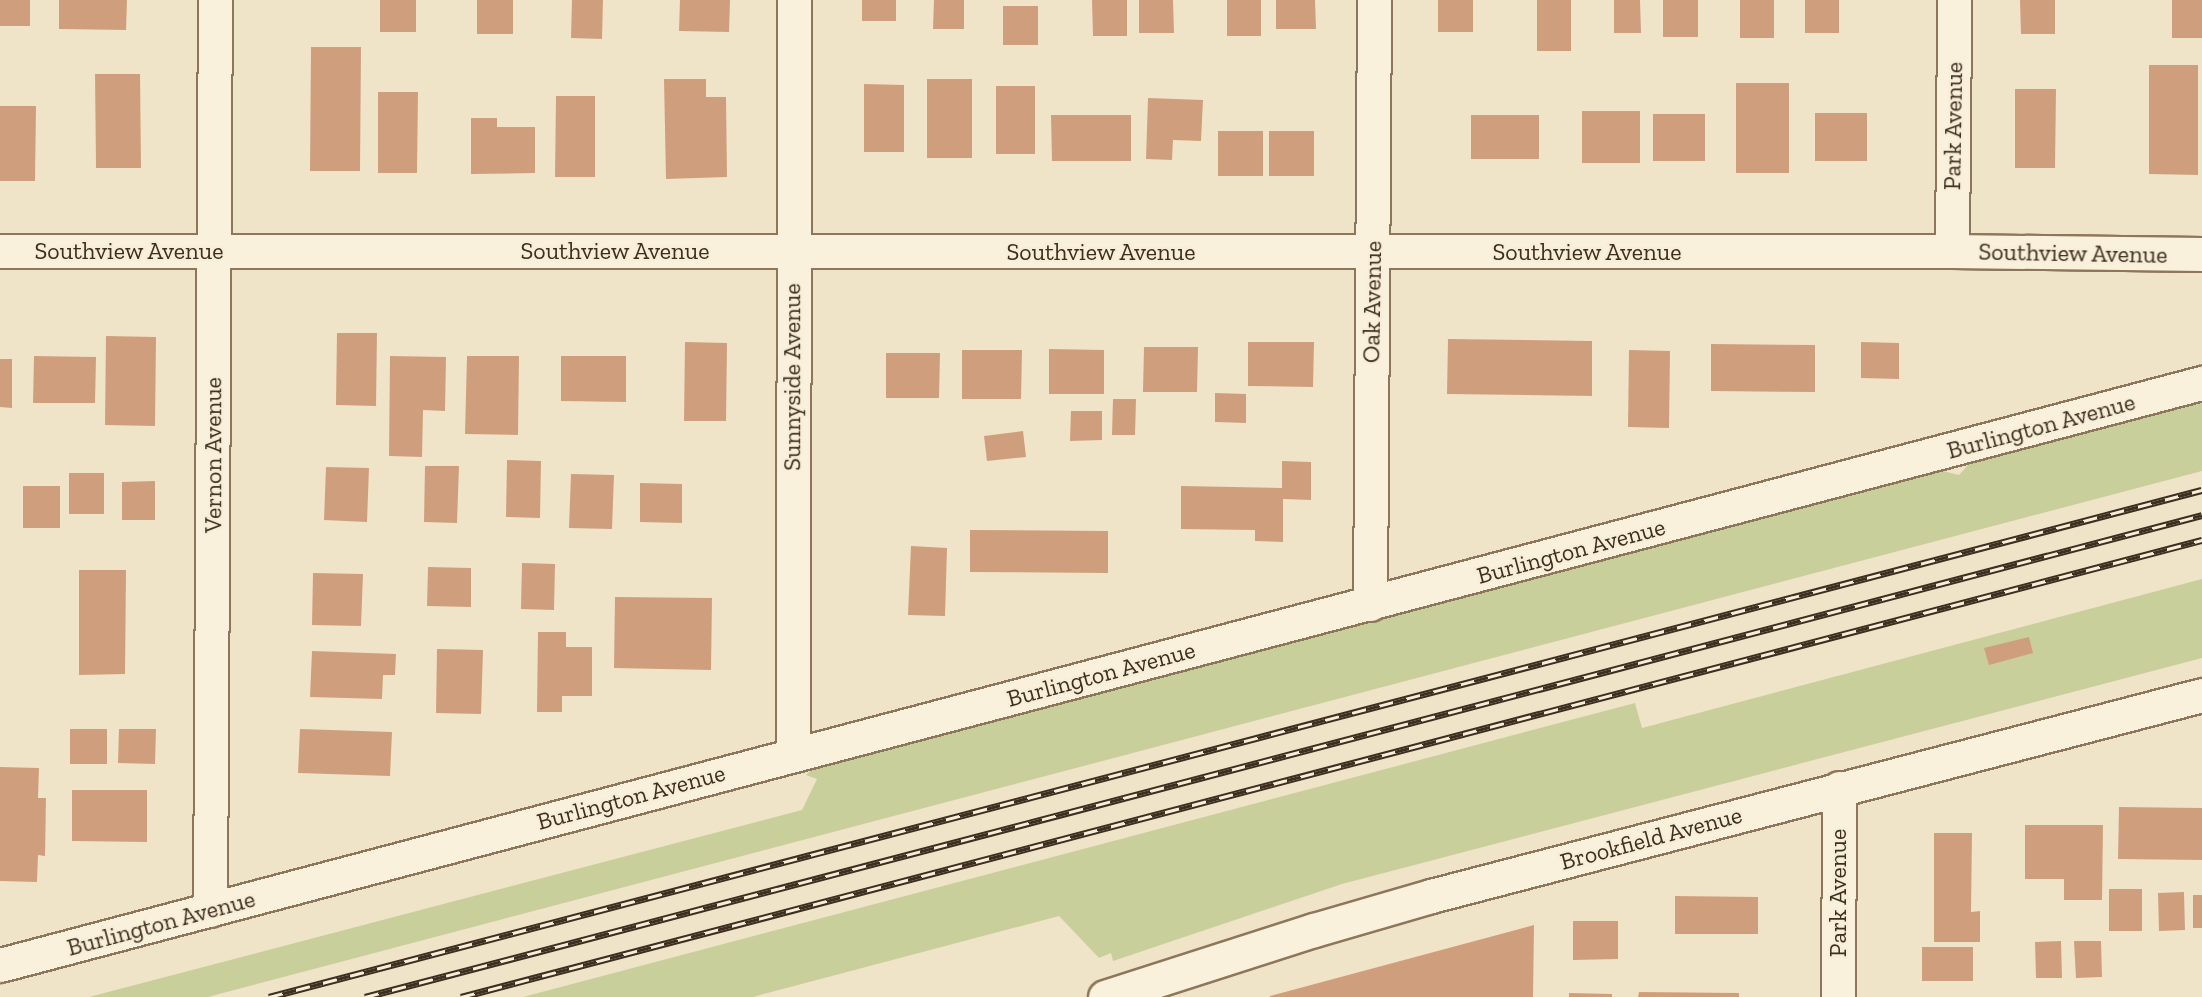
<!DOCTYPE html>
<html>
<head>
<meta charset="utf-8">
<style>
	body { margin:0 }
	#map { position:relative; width:2202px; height:997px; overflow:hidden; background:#f0e4c8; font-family:"Zilla Slab",serif }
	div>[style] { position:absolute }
	.green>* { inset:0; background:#c9cf9b }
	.building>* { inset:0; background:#cf9f7d }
	.roads { filter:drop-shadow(2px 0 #8d765c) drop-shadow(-2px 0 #8d765c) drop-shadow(0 2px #8d765c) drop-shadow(0 -2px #8d765c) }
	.minor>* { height:33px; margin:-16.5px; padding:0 16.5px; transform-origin:16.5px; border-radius:16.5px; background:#faf1dc }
	.rail>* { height:7px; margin-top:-3.5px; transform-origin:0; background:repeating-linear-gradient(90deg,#f7eed8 0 14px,#3d2e20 0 28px); box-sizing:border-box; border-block:2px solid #3d2e20 }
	span { translate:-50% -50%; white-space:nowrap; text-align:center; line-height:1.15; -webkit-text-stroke:4.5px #f7eed8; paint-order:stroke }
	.street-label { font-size:24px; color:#3d2e20 }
</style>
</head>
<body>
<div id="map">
	<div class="green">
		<div style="clip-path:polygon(2202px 403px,2202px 471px,208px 997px,89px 997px,802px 810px,817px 779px,806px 775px,811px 770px,1943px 471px,1959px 475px,1970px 463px)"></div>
		<div style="clip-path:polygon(2202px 579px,2202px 658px,1342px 884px,1113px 961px,1111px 953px,1099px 958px,1059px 916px,753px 997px,523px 997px,1635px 703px,1642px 728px)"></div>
	</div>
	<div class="building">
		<div style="clip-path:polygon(0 0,30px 0,30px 26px,0 26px)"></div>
		<div style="clip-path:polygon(59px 0,127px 0,126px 30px,59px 29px)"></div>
		<div style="clip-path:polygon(380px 0,416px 0,416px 32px,380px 32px)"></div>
		<div style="clip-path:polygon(477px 0,513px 0,513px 34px,477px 34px)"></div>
		<div style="clip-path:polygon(572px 0,603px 0,602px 39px,571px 38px)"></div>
		<div style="clip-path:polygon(680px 0,730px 0,729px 32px,679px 31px)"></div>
		<div style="clip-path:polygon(862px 0,896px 0,896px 21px,862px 21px)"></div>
		<div style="clip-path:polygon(934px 0,964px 0,964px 29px,933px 29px)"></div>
		<div style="clip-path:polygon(1092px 0,1127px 0,1127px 36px,1093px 36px)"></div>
		<div style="clip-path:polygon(1139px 0,1173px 0,1174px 33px,1139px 33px)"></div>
		<div style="clip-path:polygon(1227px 0,1261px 0,1261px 36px,1227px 36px)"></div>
		<div style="clip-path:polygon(1276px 0,1315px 0,1316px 29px,1276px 29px)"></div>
		<div style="clip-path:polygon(1438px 0,1473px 0,1473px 32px,1438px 32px)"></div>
		<div style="clip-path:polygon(1537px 0,1571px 0,1571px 51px,1537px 51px)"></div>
		<div style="clip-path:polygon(1614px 0,1640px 0,1641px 33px,1614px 33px)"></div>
		<div style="clip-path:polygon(1663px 0,1698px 0,1698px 37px,1663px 37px)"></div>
		<div style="clip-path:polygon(1740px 0,1774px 0,1774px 38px,1740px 38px)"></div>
		<div style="clip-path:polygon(1805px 0,1839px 0,1839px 33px,1805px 33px)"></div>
		<div style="clip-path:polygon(2020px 0,2055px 0,2055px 34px,2021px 34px)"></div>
		<div style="clip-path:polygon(2172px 0,2202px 0,2202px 38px,2172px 38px)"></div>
		<div style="clip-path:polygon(1003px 6px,1038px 6px,1038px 45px,1003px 45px)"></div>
		<div style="clip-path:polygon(311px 47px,361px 47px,360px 171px,310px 171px)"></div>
		<div style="clip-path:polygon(2149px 65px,2198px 65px,2198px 175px,2149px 174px)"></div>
		<div style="clip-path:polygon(95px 74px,140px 74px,141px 168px,96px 168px)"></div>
		<div style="clip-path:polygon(664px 79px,706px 79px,706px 97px,726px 97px,727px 177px,666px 179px)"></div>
		<div style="clip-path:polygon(927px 79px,972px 79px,972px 158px,927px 158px)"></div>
		<div style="clip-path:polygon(1736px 83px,1789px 83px,1789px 173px,1736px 173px)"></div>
		<div style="clip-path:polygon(864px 84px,904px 85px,904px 152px,864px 152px)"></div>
		<div style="clip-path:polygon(996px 86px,1035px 86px,1035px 154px,996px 154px)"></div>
		<div style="clip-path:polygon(2015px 89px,2056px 89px,2055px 168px,2015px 168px)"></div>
		<div style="clip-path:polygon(378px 92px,418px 92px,417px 173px,378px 173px)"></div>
		<div style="clip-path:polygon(556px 96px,595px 96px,595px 177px,555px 177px)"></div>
		<div style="clip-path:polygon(1148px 98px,1203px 100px,1201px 141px,1173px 140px,1172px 160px,1146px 159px)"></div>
		<div style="clip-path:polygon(0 106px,36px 106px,35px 181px,0 181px)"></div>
		<div style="clip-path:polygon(1582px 111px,1640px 111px,1640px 163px,1582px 163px)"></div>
		<div style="clip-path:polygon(1815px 113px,1867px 113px,1867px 161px,1815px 161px)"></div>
		<div style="clip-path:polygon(1653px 114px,1705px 114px,1705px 161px,1653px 161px)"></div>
		<div style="clip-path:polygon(1051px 115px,1131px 115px,1131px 161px,1052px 161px)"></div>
		<div style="clip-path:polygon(1471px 115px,1539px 115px,1539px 159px,1471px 159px)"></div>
		<div style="clip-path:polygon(471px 118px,497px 118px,497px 127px,535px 127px,535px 173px,471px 174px)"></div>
		<div style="clip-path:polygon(1218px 131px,1263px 131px,1263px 176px,1218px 176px)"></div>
		<div style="clip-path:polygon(1269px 131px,1314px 131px,1314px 176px,1269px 176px)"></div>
		<div style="clip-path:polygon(337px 333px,377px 333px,376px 406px,336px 405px)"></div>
		<div style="clip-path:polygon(106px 336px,156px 337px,155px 426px,105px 425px)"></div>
		<div style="clip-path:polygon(1448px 339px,1592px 341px,1592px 396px,1447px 394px)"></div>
		<div style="clip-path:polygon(685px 342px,727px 343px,726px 421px,684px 421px)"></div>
		<div style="clip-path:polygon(1248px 342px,1314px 342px,1313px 387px,1248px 386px)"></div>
		<div style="clip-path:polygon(1861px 342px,1899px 343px,1899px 379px,1861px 378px)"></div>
		<div style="clip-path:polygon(1711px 344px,1815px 345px,1815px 392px,1711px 391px)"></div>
		<div style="clip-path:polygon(1144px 347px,1198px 347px,1197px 392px,1143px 392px)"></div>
		<div style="clip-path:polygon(1049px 349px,1104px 350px,1104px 394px,1049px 394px)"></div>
		<div style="clip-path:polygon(962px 350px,1022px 350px,1021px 399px,962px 399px)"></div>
		<div style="clip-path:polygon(1629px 350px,1670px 351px,1669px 428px,1628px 427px)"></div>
		<div style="clip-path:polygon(886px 353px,940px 353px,939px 398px,886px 398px)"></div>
		<div style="clip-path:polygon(34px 356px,96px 357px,95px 403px,33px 403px)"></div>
		<div style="clip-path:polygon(390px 356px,446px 357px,445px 411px,423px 410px,422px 457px,389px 456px)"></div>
		<div style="clip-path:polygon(467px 356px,519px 356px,518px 435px,465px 434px)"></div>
		<div style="clip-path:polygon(561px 356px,626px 356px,626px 402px,561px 401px)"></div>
		<div style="clip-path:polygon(0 359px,12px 359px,12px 408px,0 407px)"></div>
		<div style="clip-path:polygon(1215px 393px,1246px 394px,1246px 423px,1215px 422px)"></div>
		<div style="clip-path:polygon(1113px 399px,1136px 399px,1135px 435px,1112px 435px)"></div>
		<div style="clip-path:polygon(1071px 411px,1102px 411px,1102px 440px,1070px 441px)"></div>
		<div style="clip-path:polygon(1023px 431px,1026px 457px,987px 461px,984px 436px)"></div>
		<div style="clip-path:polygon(507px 460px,541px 461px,540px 518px,506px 517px)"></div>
		<div style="clip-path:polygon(1282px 461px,1311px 462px,1311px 500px,1283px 499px,1283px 542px,1255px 541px,1255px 530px,1181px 529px,1181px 486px,1282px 488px)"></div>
		<div style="clip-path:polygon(425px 466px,459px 466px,457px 523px,424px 522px)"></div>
		<div style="clip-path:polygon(326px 467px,369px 468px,367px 522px,324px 520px)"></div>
		<div style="clip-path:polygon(69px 473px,104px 473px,104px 514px,69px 514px)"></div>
		<div style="clip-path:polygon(571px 474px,614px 475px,612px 529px,569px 528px)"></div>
		<div style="clip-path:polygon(155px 481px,155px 520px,122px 520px,122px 482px)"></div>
		<div style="clip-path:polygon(640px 483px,682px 484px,682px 523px,640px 522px)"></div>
		<div style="clip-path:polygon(23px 486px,60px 486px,60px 528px,23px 528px)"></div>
		<div style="clip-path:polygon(970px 530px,1108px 531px,1108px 573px,970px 572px)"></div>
		<div style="clip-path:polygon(911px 546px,947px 548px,945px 616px,908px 615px)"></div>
		<div style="clip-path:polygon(522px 563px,555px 564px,554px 610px,521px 609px)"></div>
		<div style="clip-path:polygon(428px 567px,471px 568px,471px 607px,427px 606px)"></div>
		<div style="clip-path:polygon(79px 570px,126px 570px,125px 674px,79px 675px)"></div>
		<div style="clip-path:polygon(313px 573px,363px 574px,361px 626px,312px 625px)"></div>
		<div style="clip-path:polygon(615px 597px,712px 598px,711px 670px,614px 668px)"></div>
		<div style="clip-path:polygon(538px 632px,566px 632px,566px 647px,592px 647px,592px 696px,562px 696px,562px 712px,537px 712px)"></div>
		<div style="clip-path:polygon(2029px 637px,2033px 653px,1989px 665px,1984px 648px)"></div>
		<div style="clip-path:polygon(437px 649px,483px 650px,481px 714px,436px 713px)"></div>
		<div style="clip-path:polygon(312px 651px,396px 654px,395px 675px,383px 675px,382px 699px,310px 697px)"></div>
		<div style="clip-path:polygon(70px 729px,107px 729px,107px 764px,70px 764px)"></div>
		<div style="clip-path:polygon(119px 729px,156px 729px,155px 764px,118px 763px)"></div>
		<div style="clip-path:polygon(300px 729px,392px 732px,390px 776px,298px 773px)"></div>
		<div style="clip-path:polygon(0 767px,39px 768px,38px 798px,46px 798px,45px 856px,38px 855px,37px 882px,0 881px)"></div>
		<div style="clip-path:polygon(72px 790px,147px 790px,147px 842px,72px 841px)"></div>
		<div style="clip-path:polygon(2119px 807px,2202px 808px,2202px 860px,2118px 859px)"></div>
		<div style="clip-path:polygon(2025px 825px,2103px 825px,2102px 900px,2064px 900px,2064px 879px,2025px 879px)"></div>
		<div style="clip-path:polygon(1934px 833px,1972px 833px,1971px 912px,1980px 911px,1980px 942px,1934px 942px)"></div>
		<div style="clip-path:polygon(2109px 889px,2142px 889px,2142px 931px,2109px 931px)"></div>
		<div style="clip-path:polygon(2184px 892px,2185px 930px,2159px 931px,2158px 893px)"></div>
		<div style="clip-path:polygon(2193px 895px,2202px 895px,2202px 928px,2193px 928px)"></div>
		<div style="clip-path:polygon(1675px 896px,1758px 897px,1758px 934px,1675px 934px)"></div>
		<div style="clip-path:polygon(1573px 921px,1618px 921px,1618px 959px,1573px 960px)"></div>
		<div style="clip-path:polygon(1534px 925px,1533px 997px,1270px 997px,1270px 996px)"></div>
		<div style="clip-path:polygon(2061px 941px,2062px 978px,2036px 978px,2035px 942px)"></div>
		<div style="clip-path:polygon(2074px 941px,2101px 941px,2102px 977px,2076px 978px)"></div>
		<div style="clip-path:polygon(1922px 947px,1973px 947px,1973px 981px,1922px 981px)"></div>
		<div style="clip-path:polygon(1639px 992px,1739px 993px,1739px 997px,1638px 997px)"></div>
		<div style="clip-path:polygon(1569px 993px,1612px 994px,1612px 997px,1569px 997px)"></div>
	</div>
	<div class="roads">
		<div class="minor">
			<div style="left:0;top:251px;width:1952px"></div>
			<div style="left:1952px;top:251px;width:250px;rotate:0.7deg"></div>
			<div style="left:1952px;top:251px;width:251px;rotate:-89.5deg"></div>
			<div style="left:1370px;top:604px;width:604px;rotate:-89.62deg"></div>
			<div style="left:793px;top:754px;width:754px;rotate:-89.92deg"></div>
			<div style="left:210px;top:910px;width:910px;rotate:-89.69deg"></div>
			<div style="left:0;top:965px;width:2278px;rotate:-14.81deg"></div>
			<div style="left:1105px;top:997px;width:219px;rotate:-17.8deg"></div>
			<div style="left:1314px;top:930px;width:122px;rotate:-16.2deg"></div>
			<div style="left:1431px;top:896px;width:797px;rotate:-14.61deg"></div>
			<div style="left:1838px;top:997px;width:209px;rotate:-89.7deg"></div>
		</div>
	</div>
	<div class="rail">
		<div style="left:269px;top:997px;width:1998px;rotate:-14.7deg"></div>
		<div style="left:365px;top:997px;width:1899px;rotate:-14.7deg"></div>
		<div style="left:461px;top:997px;width:1800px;rotate:-14.71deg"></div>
	</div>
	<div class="street-label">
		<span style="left:1953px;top:126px;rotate:-89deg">Park Avenue</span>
		<span style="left:129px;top:251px">Southview Avenue</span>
		<span style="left:615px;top:251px">Southview Avenue</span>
		<span style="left:1101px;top:252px">Southview Avenue</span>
		<span style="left:1587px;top:252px">Southview Avenue</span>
		<span style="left:2073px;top:253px;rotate:1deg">Southview Avenue</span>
		<span style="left:1372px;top:302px;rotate:-89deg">Oak Avenue</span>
		<span style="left:792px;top:377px;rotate:-90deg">Sunnyside Avenue</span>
		<span style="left:2041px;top:426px;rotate:-15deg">Burlington Avenue</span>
		<span style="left:213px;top:455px;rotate:-90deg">Vernon Avenue</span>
		<span style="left:1571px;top:551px;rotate:-15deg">Burlington Avenue</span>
		<span style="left:1101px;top:674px;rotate:-15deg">Burlington Avenue</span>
		<span style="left:631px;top:797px;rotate:-15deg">Burlington Avenue</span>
		<span style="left:1651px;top:838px;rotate:-15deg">Brookfield Avenue</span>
		<span style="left:1838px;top:893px;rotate:-90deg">Park Avenue</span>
		<span style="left:161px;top:923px;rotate:-15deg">Burlington Avenue</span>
	</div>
</div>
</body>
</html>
